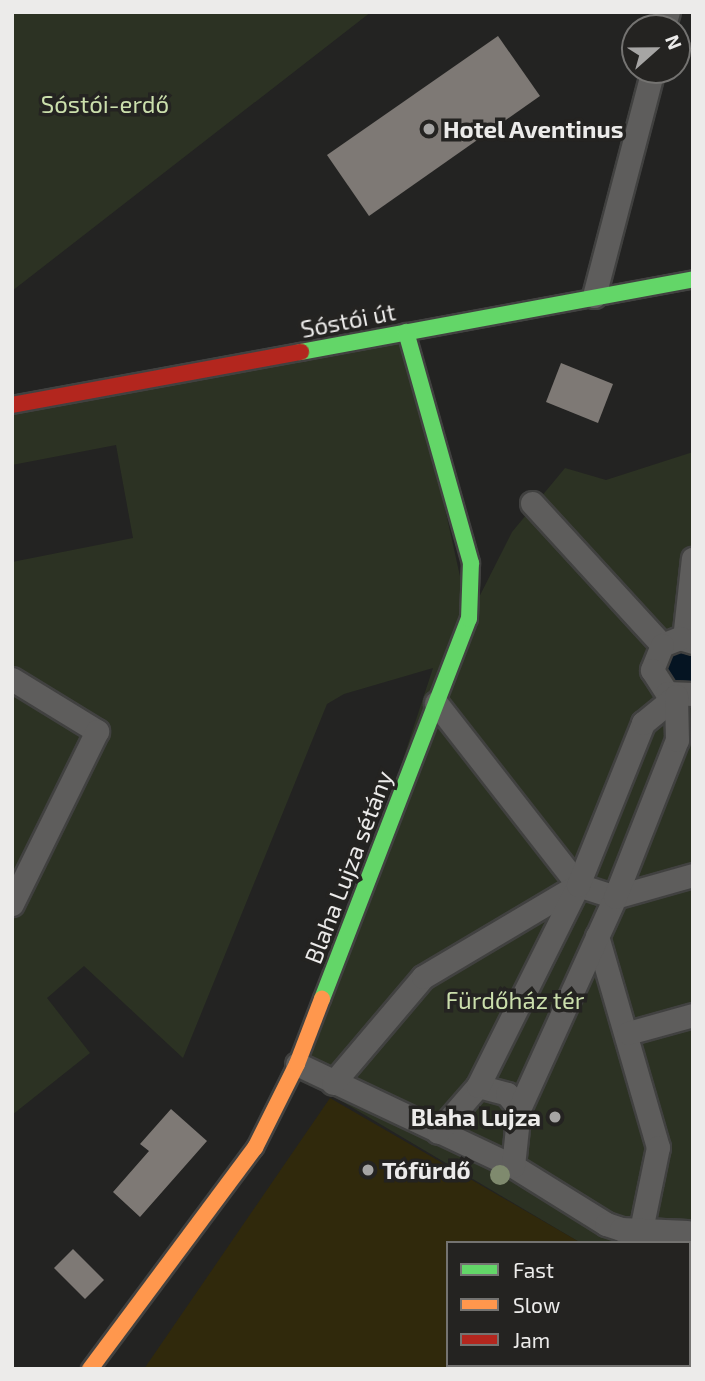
<!DOCTYPE html>
<html>
<head>
<meta charset="utf-8">
<style>
	body { margin:0 }
	#map { position:relative; width:705px; height:1381px; overflow:hidden; background:#232322; font-family:"Exo 2",sans-serif }
	div>[style] { position:absolute }
	.green>* { inset:0; background:#2c3223 }
	.sand>* { inset:0; background:#30290c }
	.water>* { inset:0; background:#051422 }
	.building>* { inset:0; background:#7e7975 }
	.roads { filter:drop-shadow(2px 0 #414140) drop-shadow(-2px 0 #414140) drop-shadow(0 2px #414140) drop-shadow(0 -2px #414140) }
	.street>* { height:23px; margin:-11.5px; padding:0 11.5px; transform-origin:11.5px; border-radius:11.5px; background:#5e5d5c }
	.fast>* { height:16px; margin:-8px; padding:0 8px; transform-origin:8px; border-radius:8px; background:#63d668 }
	.slow>* { height:16px; margin:-8px; padding:0 8px; transform-origin:8px; border-radius:8px; background:#ff974d }
	.jam>* { height:16px; margin:-8px; padding:0 8px; transform-origin:8px; border-radius:8px; background:#b3261e }
	.trees>* { width:20px; height:20px; margin:-10px; border-radius:50%; background:#7f8a6e }
	.dots>* { width:19px; height:19px; translate:-50% -50%; box-sizing:border-box; border:4px solid #242321; border-radius:50% }
	span { translate:-50% -50%; white-space:nowrap; text-align:center; line-height:1.15; -webkit-text-stroke:7px #242321; paint-order:stroke }
	.park-label { font-size:24px; color:#cbdfac }
	.poi-label { font-size:24px; color:#ecebea; font-weight:700 }
	.left { translate:0 -50%; text-align:left }
	.right { translate:-100% -50%; text-align:right }
	.street-label { font-size:24px; color:#ecebea }
	.frame { position:absolute; inset:0; border:14px solid #ecebea; pointer-events:none }
	.legend { position:absolute; left:446px; top:1241px; width:245px; height:126px; box-sizing:border-box; background:#242321; border:2px solid #747371; margin:0; padding:9px 12px; list-style:none; font-size:21px; color:#ecebea }
	.legend li { display:flex; align-items:center; gap:14px; height:35px }
	.legend b { width:35px; border:2px solid #747371 }
	.north { position:absolute; left:621px; top:14px; width:70px; height:70px; box-sizing:border-box; background:#242321; border:2px solid #747371; border-radius:50%; rotate:69deg; font-size:19px; font-weight:700; line-height:28px; text-align:center; color:#ecebea }
	.north::after { content:''; display:block; margin:auto; width:24px; height:32px; background:#a6a5a4; clip-path:polygon(50% 0,100% 100%,50% 72%,0 100%) }
</style>
</head>
<body>
<div id="map">
	<div class="green">
		<div style="clip-path:polygon(12px 12px,371px 12px,12px 291px)"></div>
		<div style="clip-path:polygon(406px 332px,469px 617px,512px 532px,565px 468px,606px 480px,693px 452px,693px 1307px,689px 1243px,581px 1243px,299px 1076px,433px 668px,344px 694px,327px 704px,183px 1058px,84px 966px,47px 998px,90px 1053px,12px 1115px,12px 562px,133px 538px,116px 445px,12px 465px,12px 405px)"></div>
	</div>
	<div class="sand">
		<div style="clip-path:polygon(330px 1098px,581px 1243px,448px 1243px,448px 1365px,670px 1369px,144px 1369px)"></div>
	</div>
	<div class="water">
		<div style="clip-path:polygon(671px 648px,693px 650px,693px 685px,673px 688px,659px 665px)"></div>
	</div>
	<div class="building">
		<div style="clip-path:polygon(498px 36px,540px 96px,369px 216px,327px 155px)"></div>
		<div style="clip-path:polygon(561px 363px,613px 384px,598px 423px,546px 402px)"></div>
		<div style="clip-path:polygon(171px 1109px,207px 1141px,140px 1217px,113px 1192px,149px 1151px,140px 1144px)"></div>
		<div style="clip-path:polygon(73px 1249px,104px 1280px,85px 1299px,54px 1268px)"></div>
	</div>
	<div class="roads">
		<div class="street">
			<div style="left:663px;top:28px;width:17px;rotate:-73deg"></div>
			<div style="left:594px;top:296px;width:234px;rotate:-75.4deg"></div>
			<div style="left:532px;top:503px;width:193px;rotate:47.5deg"></div>
			<div style="left:684px;top:639px;width:81px;rotate:-83.7deg"></div>
			<div style="left:693px;top:642px;width:14px;rotate:-163deg"></div>
			<div style="left:680px;top:638px;width:19px;rotate:159deg"></div>
			<div style="left:662px;top:645px;width:27px;rotate:112deg"></div>
			<div style="left:652px;top:670px;width:27px;rotate:57deg"></div>
			<div style="left:667px;top:693px;width:26px;rotate:2deg"></div>
			<div style="left:12px;top:679px;width:100px;rotate:31.5deg"></div>
			<div style="left:97px;top:731px;width:193px;rotate:116.2deg"></div>
			<div style="left:436px;top:703px;width:231px;rotate:52deg"></div>
			<div style="left:597px;top:936px;width:220px;rotate:73.9deg"></div>
			<div style="left:658px;top:1147px;width:85px;rotate:101.6deg"></div>
			<div style="left:628px;top:1033px;width:67px;rotate:-15.5deg"></div>
			<div style="left:297px;top:1064px;width:239px;rotate:25.3deg"></div>
			<div style="left:513px;top:1166px;width:110px;rotate:31.9deg"></div>
			<div style="left:606px;top:1224px;width:16px;rotate:18deg"></div>
			<div style="left:621px;top:1229px;width:66px;rotate:2.6deg"></div>
			<div style="left:333px;top:1083px;width:139px;rotate:-49.7deg"></div>
			<div style="left:423px;top:977px;width:180px;rotate:-30.7deg"></div>
			<div style="left:578px;top:885px;width:39px;rotate:18deg"></div>
			<div style="left:615px;top:897px;width:81px;rotate:-15.8deg"></div>
			<div style="left:478px;top:1086px;width:30px;rotate:15deg"></div>
			<div style="left:507px;top:1094px;width:19px;rotate:51deg"></div>
			<div style="left:438px;top:1132px;width:61px;rotate:-49deg"></div>
			<div style="left:478px;top:1086px;width:225px;rotate:-63.5deg"></div>
			<div style="left:578px;top:885px;width:175px;rotate:-68.1deg"></div>
			<div style="left:643px;top:723px;width:43px;rotate:-39.3deg"></div>
			<div style="left:513px;top:1166px;width:57px;rotate:-84deg"></div>
			<div style="left:519px;top:1109px;width:233px;rotate:-65.6deg"></div>
			<div style="left:615px;top:897px;width:169px;rotate:-68.5deg"></div>
			<div style="left:677px;top:740px;width:44px;rotate:-91.3deg"></div>
		</div>
		<div class="fast">
			<div style="left:301px;top:352px;width:399px;rotate:-10.5deg"></div>
			<div style="left:322px;top:999px;width:407px;rotate:-68.9deg"></div>
			<div style="left:469px;top:619px;width:56px;rotate:-88deg"></div>
			<div style="left:471px;top:563px;width:240px;rotate:-105.7deg"></div>
		</div>
		<div class="slow">
			<div style="left:90px;top:1369px;width:276px;rotate:-53.3deg"></div>
			<div style="left:255px;top:1148px;width:94px;rotate:-63.4deg"></div>
			<div style="left:297px;top:1064px;width:70px;rotate:-69deg"></div>
		</div>
		<div class="jam">
			<div style="left:12px;top:405px;width:294px;rotate:-10.4deg"></div>
		</div>
	</div>
	<div class="trees">
		<div style="left:500px;top:1175px"></div>
	</div>
	<div class="dots">
		<div style="left:429px;top:129px;background:#a6a5a4"></div>
		<div style="left:555px;top:1117px;background:#a6a5a4"></div>
		<div style="left:368px;top:1170px;background:#a6a5a4"></div>
	</div>
	<div class="park-label">
		<span style="left:105px;top:104px">Sóstói-erdő</span>
		<span style="left:515px;top:1000px">Fürdőház tér</span>
	</div>
	<div class="poi-label">
		<span class="left" style="left:443px;top:129px">Hotel Aventinus</span>
		<span class="right" style="left:541px;top:1117px">Blaha Lujza</span>
		<span class="left" style="left:382px;top:1170px">Tófürdő</span>
	</div>
	<div class="street-label">
		<span style="left:348px;top:320px;rotate:-11deg">Sóstói út</span>
		<span style="left:348px;top:867px;rotate:-69deg">Blaha Lujza sétány</span>
	</div>
	<div class="frame"></div>
	<ul class="legend">
	<li><b style="height:9px;background:#63d668"></b>Fast</li>
	<li><b style="height:9px;background:#ff974d"></b>Slow</li>
	<li><b style="height:9px;background:#b3261e"></b>Jam</li>
	</ul>
	<div class="north">N</div>
</div>
</body>
</html>
